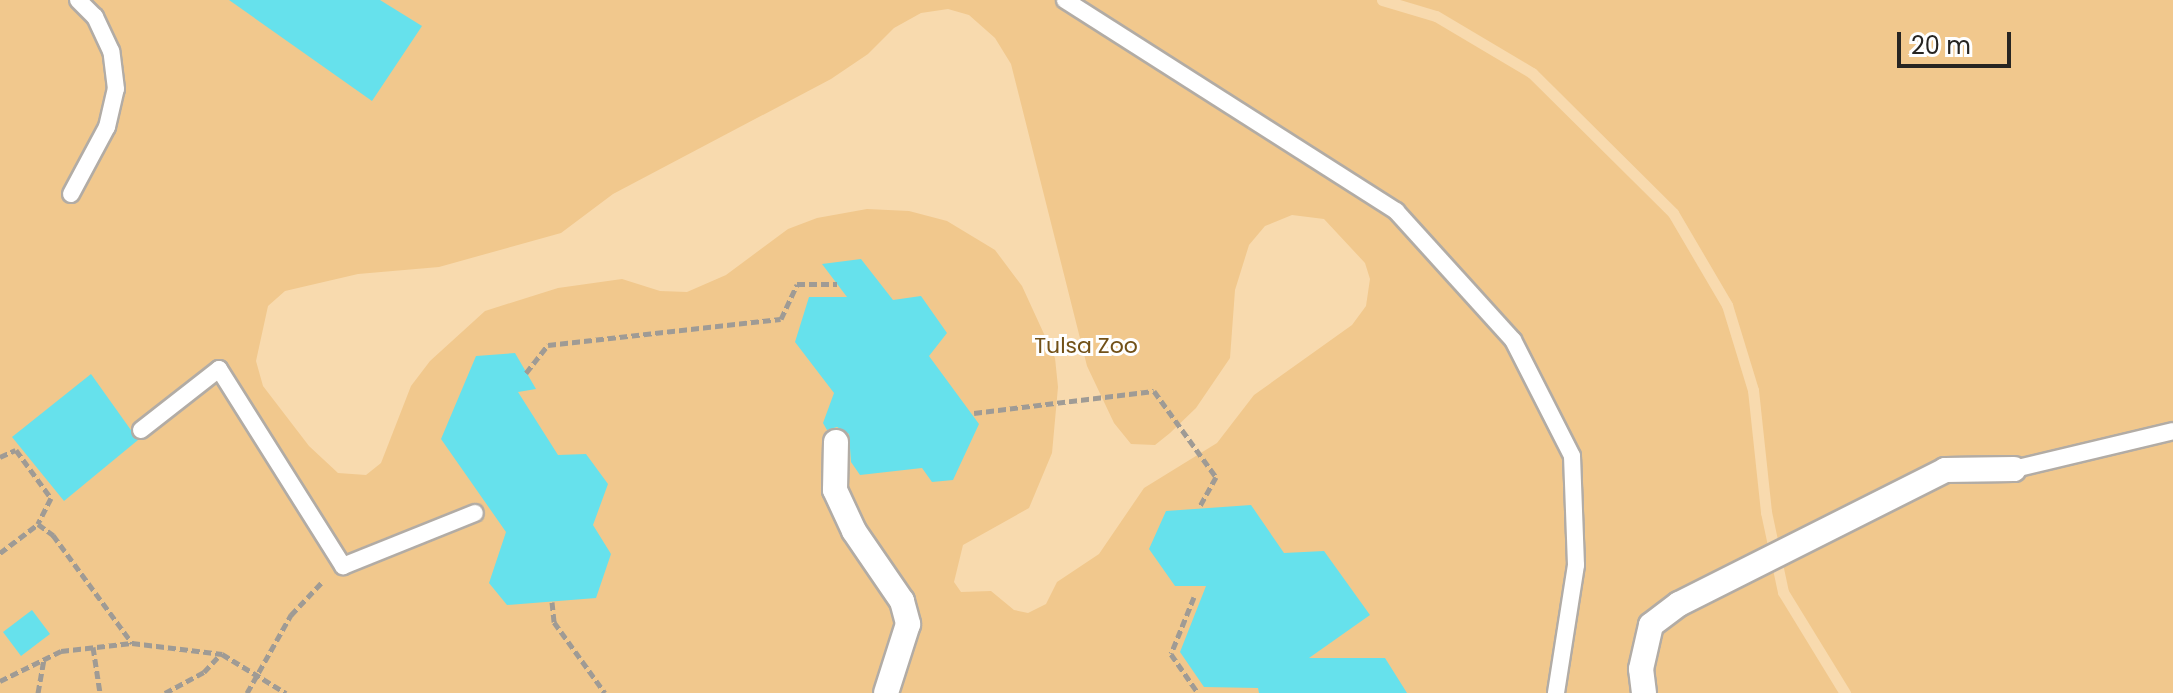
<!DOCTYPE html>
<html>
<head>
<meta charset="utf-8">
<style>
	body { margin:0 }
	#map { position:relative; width:2173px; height:693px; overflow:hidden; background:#fff9f1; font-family:Poppins,sans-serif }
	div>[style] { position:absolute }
	.green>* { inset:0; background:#f1c88d }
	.water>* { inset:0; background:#f8daae }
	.stream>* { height:11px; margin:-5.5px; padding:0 5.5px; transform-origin:5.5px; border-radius:5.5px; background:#f8daae }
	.building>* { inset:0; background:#66e1ec }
	.path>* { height:5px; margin-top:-2.5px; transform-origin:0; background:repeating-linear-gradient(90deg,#9f9b95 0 8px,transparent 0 12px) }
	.roads { filter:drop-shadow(2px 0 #b2aca5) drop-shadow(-2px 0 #b2aca5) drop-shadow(0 2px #b2aca5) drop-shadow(0 -2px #b2aca5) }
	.service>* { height:16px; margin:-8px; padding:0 8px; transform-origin:8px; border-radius:8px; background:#fff }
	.pedestrian>* { height:24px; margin:-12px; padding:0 12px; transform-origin:12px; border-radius:12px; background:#fff }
	span { translate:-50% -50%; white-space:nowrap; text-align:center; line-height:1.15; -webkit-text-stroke:6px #fff; paint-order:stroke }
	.park-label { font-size:22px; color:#725118 }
	.scale { position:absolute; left:1897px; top:32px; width:114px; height:36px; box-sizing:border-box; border:4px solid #272522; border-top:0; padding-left:10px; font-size:24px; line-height:28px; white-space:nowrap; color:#272522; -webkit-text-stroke:6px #fff; paint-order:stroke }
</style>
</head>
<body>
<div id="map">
	<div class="green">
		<div style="clip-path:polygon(0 0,2173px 0,2173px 693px,0 693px)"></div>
	</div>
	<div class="water">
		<div style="clip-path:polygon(948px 9px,969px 15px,995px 38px,1011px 64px,1087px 366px,1114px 423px,1131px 444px,1155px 445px,1170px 433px,1196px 408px,1230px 358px,1235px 290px,1249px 245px,1265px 226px,1292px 215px,1324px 219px,1365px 263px,1370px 279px,1366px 306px,1352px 325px,1254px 395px,1217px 443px,1144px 488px,1099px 554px,1057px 582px,1046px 604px,1028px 613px,1014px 610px,991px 591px,961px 592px,954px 582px,963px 545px,1029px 508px,1052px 453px,1058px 387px,1055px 358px,1022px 286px,995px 250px,947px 221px,909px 211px,867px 209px,817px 218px,788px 229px,726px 275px,687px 292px,660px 291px,622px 279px,558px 288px,485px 311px,430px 361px,411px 386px,381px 463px,366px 475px,338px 473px,309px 446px,263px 386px,256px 361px,268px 306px,285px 291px,358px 274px,439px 267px,561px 233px,613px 194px,831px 79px,868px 54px,894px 28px,921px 13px)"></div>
	</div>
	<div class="stream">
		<div style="left:1382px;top:0;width:56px;rotate:16.5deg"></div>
		<div style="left:1436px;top:16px;width:112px;rotate:30.7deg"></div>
		<div style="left:1532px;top:73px;width:199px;rotate:44.8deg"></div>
		<div style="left:1673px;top:213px;width:107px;rotate:59.6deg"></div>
		<div style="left:1727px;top:305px;width:89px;rotate:73deg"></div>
		<div style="left:1753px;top:390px;width:123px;rotate:83.9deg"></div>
		<div style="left:1766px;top:512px;width:82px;rotate:78deg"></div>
		<div style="left:1783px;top:592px;width:119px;rotate:58.5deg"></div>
	</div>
	<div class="building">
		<div style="clip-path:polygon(229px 0,380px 0,422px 26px,372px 101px)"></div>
		<div style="clip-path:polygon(861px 259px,893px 300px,921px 296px,947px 333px,929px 356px,979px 424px,953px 480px,932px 482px,922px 468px,860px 475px,851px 462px,849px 434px,837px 427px,827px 430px,823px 423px,834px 393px,795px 342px,809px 297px,847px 297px,822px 264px)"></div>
		<div style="clip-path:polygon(515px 353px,536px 389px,518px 392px,558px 455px,586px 454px,608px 484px,593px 525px,611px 554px,596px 598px,507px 605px,489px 583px,506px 532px,441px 439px,476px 356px)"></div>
		<div style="clip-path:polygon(91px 374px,138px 440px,64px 501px,12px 437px)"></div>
		<div style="clip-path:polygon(1251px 505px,1284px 553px,1324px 551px,1370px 615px,1309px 658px,1385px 658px,1407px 693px,1259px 693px,1258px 688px,1204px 687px,1180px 652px,1206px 586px,1175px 586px,1149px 549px,1166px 511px)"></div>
		<div style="clip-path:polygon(32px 610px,50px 634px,21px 656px,3px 632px)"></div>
	</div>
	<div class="path">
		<div style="left:526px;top:373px;width:36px;rotate:-52deg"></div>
		<div style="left:548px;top:345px;width:234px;rotate:-6.4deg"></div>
		<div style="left:781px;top:319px;width:38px;rotate:-65deg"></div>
		<div style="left:797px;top:284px;width:40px"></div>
		<div style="left:974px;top:413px;width:181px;rotate:-7deg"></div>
		<div style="left:1154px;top:391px;width:106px;rotate:54.2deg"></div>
		<div style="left:1216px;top:477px;width:35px;rotate:119deg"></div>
		<div style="left:0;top:457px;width:17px;rotate:-24deg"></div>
		<div style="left:16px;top:450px;width:59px;rotate:53.9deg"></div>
		<div style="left:51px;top:498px;width:29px;rotate:117deg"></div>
		<div style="left:0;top:553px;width:48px;rotate:-37.3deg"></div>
		<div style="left:38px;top:524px;width:19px;rotate:36deg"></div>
		<div style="left:53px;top:535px;width:134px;rotate:53.8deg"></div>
		<div style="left:1194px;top:597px;width:61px;rotate:112deg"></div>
		<div style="left:1171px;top:654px;width:47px;rotate:55.3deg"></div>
		<div style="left:552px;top:602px;width:20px;rotate:84deg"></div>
		<div style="left:554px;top:622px;width:87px;rotate:54.3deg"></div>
		<div style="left:93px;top:647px;width:47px;rotate:81.3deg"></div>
		<div style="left:0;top:681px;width:68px;rotate:-26.2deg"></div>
		<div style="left:61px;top:651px;width:71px;rotate:-6.4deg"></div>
		<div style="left:132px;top:643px;width:91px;rotate:7deg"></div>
		<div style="left:222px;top:654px;width:75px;rotate:31.4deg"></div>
		<div style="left:38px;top:693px;width:35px;rotate:-80deg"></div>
		<div style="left:165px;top:693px;width:44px;rotate:-28.3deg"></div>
		<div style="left:204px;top:672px;width:25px;rotate:-47deg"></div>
		<div style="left:247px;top:693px;width:90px;rotate:-60.6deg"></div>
		<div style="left:291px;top:615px;width:47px;rotate:-46.7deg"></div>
	</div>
	<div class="roads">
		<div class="service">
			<div style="left:1065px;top:0;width:393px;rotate:32.5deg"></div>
			<div style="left:1396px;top:211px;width:174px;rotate:47.8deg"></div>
			<div style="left:1513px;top:340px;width:130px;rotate:63deg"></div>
			<div style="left:1572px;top:456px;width:109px;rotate:87.9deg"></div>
			<div style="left:1576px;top:565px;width:130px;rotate:98.9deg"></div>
			<div style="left:71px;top:194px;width:76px;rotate:-61.8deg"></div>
			<div style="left:107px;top:127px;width:39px;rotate:-77deg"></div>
			<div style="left:116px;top:89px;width:38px;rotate:-97deg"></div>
			<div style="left:111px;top:51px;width:38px;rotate:-115deg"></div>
			<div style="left:95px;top:17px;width:24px;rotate:-135deg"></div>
			<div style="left:141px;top:430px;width:99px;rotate:-38deg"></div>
			<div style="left:219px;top:369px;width:233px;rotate:57.8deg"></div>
			<div style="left:343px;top:566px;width:142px;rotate:-21.9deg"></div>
			<div style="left:2014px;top:469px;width:163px;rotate:-13.4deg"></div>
		</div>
		<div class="pedestrian">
			<div style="left:836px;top:442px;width:48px;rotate:91.2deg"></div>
			<div style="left:835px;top:490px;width:45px;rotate:65.1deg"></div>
			<div style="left:854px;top:531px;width:85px;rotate:55.6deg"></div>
			<div style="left:902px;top:601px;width:24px;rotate:75deg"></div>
			<div style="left:908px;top:624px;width:72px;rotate:107.7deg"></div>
			<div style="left:1644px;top:693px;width:24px;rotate:-97deg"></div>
			<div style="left:1641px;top:669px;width:45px;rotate:-77.2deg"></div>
			<div style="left:1651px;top:625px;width:35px;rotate:-37deg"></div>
			<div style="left:1679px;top:604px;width:298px;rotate:-26.7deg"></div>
			<div style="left:1945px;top:470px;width:69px;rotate:-0.8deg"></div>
		</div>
	</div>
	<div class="park-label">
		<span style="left:1086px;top:346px">Tulsa Zoo</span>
	</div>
	<div class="scale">20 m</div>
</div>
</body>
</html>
